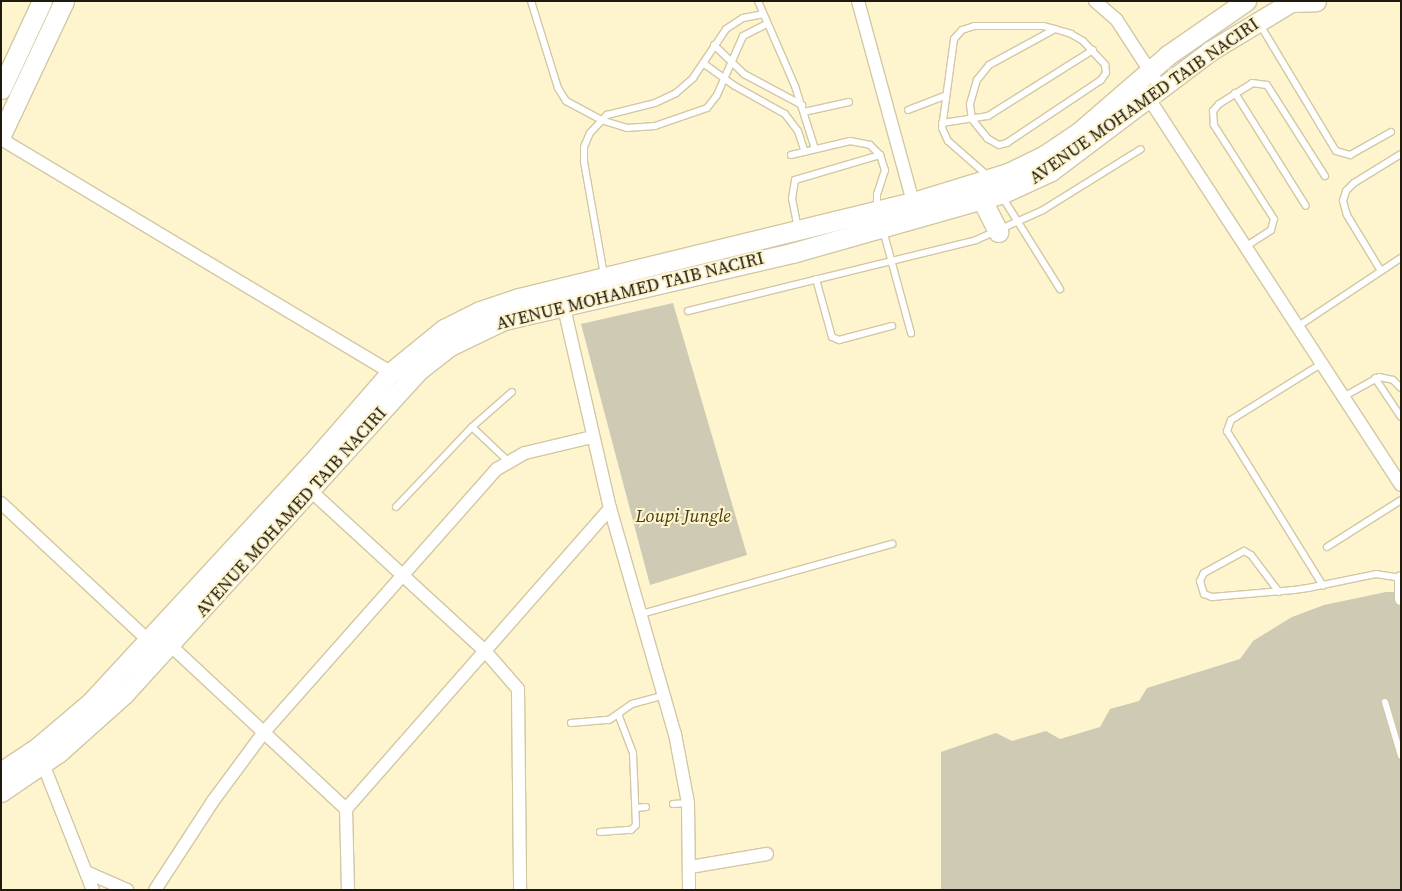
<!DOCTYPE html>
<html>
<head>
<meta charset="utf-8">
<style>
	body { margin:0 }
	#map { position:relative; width:1402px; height:891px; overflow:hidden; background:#fef4ce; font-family:"Source Serif 4",serif }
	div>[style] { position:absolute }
	.green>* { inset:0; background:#cfcab4 }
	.roads { filter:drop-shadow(1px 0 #d2c8a4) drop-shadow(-1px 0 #d2c8a4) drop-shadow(0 1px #d2c8a4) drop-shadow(0 -1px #d2c8a4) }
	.lane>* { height:6px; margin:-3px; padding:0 3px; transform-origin:3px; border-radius:3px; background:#fff }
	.street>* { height:12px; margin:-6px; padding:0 6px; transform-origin:6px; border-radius:6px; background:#fff }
	.secondary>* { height:19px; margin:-9.5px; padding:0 9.5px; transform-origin:9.5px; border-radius:9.5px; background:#fff }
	span { translate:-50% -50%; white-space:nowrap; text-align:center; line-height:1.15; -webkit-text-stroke:4px #fef4ce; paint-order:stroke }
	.street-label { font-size:18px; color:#1e1a0d }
	.park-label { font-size:18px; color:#473c10; font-style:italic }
	.frame { position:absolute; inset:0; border:2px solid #1e1a0d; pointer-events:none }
</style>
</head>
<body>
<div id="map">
	<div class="green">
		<div style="clip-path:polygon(673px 303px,747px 555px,650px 585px,581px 324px)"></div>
		<div style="clip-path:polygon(1386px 592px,1401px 592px,1401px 890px,941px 890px,941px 752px,996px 733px,1012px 741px,1046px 731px,1060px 739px,1100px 727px,1110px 709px,1139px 701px,1147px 688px,1240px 659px,1253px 641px,1292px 617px,1324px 605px)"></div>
	</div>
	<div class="roads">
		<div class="lane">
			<div style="left:531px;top:1px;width:91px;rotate:72.8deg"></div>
			<div style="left:558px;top:88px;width:15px;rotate:58deg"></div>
			<div style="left:566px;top:101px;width:40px;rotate:28deg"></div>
			<div style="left:601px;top:120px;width:27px;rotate:17deg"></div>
			<div style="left:627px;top:128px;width:28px;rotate:-4deg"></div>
			<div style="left:655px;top:126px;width:55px;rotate:-19.1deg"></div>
			<div style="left:707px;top:108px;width:16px;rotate:-52deg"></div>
			<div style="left:717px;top:95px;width:64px;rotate:-66.2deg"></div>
			<div style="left:743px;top:36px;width:27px;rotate:-27deg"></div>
			<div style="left:758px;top:1px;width:93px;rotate:66.5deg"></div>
			<div style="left:795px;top:86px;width:66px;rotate:72.4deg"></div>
			<div style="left:1259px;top:23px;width:149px;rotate:59deg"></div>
			<div style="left:1336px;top:151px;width:15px;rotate:16deg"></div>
			<div style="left:1350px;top:155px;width:47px;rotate:-29.3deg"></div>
			<div style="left:714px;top:45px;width:42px;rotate:44deg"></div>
			<div style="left:744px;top:74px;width:66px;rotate:28.1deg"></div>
			<div style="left:703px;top:63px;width:39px;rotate:36deg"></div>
			<div style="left:735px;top:86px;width:57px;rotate:29.2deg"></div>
			<div style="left:785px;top:114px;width:21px;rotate:53deg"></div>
			<div style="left:798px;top:131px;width:22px;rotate:72deg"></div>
			<div style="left:1235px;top:93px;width:133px;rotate:57.9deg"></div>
			<div style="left:908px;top:110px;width:40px;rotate:-21deg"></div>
			<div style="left:804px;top:112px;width:46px;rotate:-12.5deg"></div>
			<div style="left:942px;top:123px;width:47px;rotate:-8.7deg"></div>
			<div style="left:988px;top:116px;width:124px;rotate:-32.2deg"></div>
			<div style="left:791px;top:155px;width:61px;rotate:-13.3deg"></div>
			<div style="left:850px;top:141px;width:20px;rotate:11deg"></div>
			<div style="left:870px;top:145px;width:14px;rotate:45deg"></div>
			<div style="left:880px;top:155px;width:16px;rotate:72deg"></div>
			<div style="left:885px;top:170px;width:25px;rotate:108deg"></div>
			<div style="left:877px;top:194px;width:14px;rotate:90deg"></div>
			<div style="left:988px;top:176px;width:53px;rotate:-138.8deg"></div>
			<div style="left:948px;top:141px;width:14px;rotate:-115deg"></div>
			<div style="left:942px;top:128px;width:90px;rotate:-82.3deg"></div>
			<div style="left:954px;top:39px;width:12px;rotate:-48deg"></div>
			<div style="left:962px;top:30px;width:13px;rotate:-18deg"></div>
			<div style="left:974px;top:26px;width:69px"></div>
			<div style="left:1043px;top:26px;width:12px;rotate:14deg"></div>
			<div style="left:1055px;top:29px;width:17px;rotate:17deg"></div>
			<div style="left:1071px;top:34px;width:14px;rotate:30deg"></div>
			<div style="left:1083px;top:41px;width:33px;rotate:47deg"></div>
			<div style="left:1105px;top:65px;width:8px;rotate:83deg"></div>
			<div style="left:1106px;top:73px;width:9px;rotate:126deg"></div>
			<div style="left:1101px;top:80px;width:113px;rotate:146.2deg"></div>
			<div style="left:1007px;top:143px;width:8px;rotate:166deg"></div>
			<div style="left:999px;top:145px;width:13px;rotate:-151deg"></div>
			<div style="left:988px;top:139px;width:26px;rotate:-129deg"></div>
			<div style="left:972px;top:119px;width:15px;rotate:-98deg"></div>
			<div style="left:970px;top:104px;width:25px;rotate:-74deg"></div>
			<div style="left:977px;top:80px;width:19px;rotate:-51deg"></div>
			<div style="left:989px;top:65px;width:75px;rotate:-28.6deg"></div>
			<div style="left:1001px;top:195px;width:111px;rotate:57.9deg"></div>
			<div style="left:798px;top:229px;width:31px;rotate:-101deg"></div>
			<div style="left:792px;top:199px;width:19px;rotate:-81deg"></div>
			<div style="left:795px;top:180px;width:89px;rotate:-16.4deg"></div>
			<div style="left:883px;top:230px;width:107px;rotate:74.8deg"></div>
			<div style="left:1245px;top:247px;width:31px;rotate:-33deg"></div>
			<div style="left:1271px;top:230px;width:11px;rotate:-75deg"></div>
			<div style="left:1274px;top:219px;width:112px;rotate:-122.6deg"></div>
			<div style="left:1214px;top:125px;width:14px;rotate:-94deg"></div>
			<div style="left:1213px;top:111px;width:9px;rotate:-49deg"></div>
			<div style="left:1219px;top:104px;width:39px;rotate:-32deg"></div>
			<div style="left:1252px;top:83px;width:15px;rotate:8deg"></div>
			<div style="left:1267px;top:85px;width:108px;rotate:57.5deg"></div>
			<div style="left:1381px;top:271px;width:66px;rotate:-121.3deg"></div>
			<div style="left:1347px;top:215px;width:15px;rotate:-106deg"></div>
			<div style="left:1343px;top:201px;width:10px;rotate:-73deg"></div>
			<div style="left:1346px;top:191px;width:11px;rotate:-45deg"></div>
			<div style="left:1354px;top:183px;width:55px;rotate:-31.7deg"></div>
			<div style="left:604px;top:275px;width:116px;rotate:-100deg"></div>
			<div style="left:584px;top:161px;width:14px;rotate:-90deg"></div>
			<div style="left:584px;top:147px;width:15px;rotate:-67deg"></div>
			<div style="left:590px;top:133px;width:25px;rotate:-47deg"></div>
			<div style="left:607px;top:115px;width:49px;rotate:-14deg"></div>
			<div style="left:655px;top:103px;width:23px;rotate:-25deg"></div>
			<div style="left:676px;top:93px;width:23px;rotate:-41deg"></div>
			<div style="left:693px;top:78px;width:59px;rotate:-56deg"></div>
			<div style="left:726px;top:29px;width:20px;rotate:-33deg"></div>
			<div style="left:743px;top:18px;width:20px;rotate:-11deg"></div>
			<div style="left:816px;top:279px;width:60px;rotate:74.6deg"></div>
			<div style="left:832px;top:337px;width:8px;rotate:23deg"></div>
			<div style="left:839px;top:340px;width:55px;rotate:-14.8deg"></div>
			<div style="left:688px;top:311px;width:297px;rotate:-13.8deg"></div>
			<div style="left:976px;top:240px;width:73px;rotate:-24.1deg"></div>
			<div style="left:1043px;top:210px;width:115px;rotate:-31.9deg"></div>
			<div style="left:1297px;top:327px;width:125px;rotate:-33.6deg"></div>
			<div style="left:1321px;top:364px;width:106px;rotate:148.1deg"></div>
			<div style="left:1231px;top:420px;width:12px;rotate:110deg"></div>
			<div style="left:1227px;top:431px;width:182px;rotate:58.2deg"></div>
			<div style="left:1375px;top:378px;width:47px;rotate:56.3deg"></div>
			<div style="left:1343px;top:397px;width:41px;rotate:-29.1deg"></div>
			<div style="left:1379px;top:377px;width:14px;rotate:12deg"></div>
			<div style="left:1393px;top:380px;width:11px;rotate:45deg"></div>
			<div style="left:472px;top:427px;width:53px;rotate:-41.2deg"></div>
			<div style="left:396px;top:507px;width:110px;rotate:-46.5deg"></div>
			<div style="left:472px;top:427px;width:50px;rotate:43.4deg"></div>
			<div style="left:1327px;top:547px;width:88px;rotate:-32.4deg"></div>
			<div style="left:1279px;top:592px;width:46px;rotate:-127.1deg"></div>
			<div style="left:1251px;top:555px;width:8px;rotate:-150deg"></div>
			<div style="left:1244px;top:551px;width:46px;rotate:151.2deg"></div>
			<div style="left:1204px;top:573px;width:9px;rotate:117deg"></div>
			<div style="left:1200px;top:581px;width:14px;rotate:73deg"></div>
			<div style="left:1204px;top:594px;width:9px;rotate:21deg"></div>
			<div style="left:1212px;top:597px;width:82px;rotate:-4.9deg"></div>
			<div style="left:1294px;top:590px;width:14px;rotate:-8deg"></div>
			<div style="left:1308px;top:588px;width:69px;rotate:-11.6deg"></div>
			<div style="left:1376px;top:574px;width:25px;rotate:9deg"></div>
			<div style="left:641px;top:614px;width:261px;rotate:-15.6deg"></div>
			<div style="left:1385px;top:702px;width:56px;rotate:73.5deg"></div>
			<div style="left:571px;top:723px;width:38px;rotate:-5deg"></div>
			<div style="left:609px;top:720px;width:28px;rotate:-35deg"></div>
			<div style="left:632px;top:704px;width:34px;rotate:-15deg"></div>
			<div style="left:673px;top:804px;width:15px;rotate:-4deg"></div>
			<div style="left:636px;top:808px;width:10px;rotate:-6deg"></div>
			<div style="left:600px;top:832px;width:31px;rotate:-4deg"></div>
			<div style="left:631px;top:830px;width:7px;rotate:-45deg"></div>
			<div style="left:636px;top:825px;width:72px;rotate:-92.4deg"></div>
			<div style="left:633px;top:753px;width:40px;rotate:-111deg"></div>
		</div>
		<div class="street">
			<div style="left:858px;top:1px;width:208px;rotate:74.7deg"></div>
			<div style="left:1095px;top:1px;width:28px;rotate:41deg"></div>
			<div style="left:1116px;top:19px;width:82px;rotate:56.9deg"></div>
			<div style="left:1144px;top:91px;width:470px;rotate:56.9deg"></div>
			<div style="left:1px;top:139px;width:454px;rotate:30.9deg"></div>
			<div style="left:562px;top:299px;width:214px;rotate:77.1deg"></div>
			<div style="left:610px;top:508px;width:235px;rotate:74deg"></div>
			<div style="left:675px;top:734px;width:70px;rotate:79.3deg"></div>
			<div style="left:688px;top:803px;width:87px;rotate:89.3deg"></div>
			<div style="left:311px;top:491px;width:236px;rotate:42.6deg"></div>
			<div style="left:485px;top:651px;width:50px;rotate:49deg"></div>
			<div style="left:518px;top:689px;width:201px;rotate:89.4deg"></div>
			<div style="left:1px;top:503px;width:201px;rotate:43deg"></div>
			<div style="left:1401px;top:578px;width:21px;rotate:90deg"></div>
			<div style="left:170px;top:645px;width:241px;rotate:43deg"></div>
			<div style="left:43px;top:764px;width:136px;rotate:68.4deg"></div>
			<div style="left:690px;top:867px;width:78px;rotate:-9.6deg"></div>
			<div style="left:86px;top:872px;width:45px;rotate:23.7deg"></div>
			<div style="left:155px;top:890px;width:106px;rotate:-56.9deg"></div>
			<div style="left:213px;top:801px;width:86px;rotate:-53.5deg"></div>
			<div style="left:264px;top:732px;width:351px;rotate:-48.5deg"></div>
			<div style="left:497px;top:469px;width:32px;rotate:-30deg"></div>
			<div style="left:525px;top:453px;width:69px;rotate:-13.4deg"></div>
			<div style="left:348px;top:890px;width:81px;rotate:-91.4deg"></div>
			<div style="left:346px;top:809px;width:400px;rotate:-48.7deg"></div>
		</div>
		<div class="secondary">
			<div style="left:1292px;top:2px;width:24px;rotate:-2deg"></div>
			<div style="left:1px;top:89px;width:97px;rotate:-65deg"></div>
			<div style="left:1px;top:135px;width:148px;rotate:-64.8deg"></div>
			<div style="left:982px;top:200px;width:36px;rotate:63deg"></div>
			<div style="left:1px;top:772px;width:45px;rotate:-34deg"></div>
			<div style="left:38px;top:747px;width:70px;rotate:-40.3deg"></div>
			<div style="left:91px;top:702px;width:323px;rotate:-47.3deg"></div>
			<div style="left:310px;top:465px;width:123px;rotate:-48.9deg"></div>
			<div style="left:391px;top:372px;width:68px;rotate:-39.1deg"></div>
			<div style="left:444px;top:329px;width:40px;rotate:-26.6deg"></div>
			<div style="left:480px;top:311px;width:41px;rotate:-18.4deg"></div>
			<div style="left:519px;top:298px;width:406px;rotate:-13.7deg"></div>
			<div style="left:913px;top:202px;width:99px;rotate:-17deg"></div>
			<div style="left:1008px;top:173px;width:41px;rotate:-25.9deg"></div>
			<div style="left:1045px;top:155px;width:40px;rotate:-34deg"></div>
			<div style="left:1078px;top:133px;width:119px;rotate:-40.9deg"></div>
			<div style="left:1168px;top:55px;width:95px;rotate:-34.7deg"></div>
			<div style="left:1px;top:792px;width:69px;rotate:-34.4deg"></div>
			<div style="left:58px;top:753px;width:89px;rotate:-41.8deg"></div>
			<div style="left:124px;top:694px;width:438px;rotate:-47.7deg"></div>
			<div style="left:419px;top:370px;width:39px;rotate:-38deg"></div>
			<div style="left:450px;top:346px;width:60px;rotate:-25.7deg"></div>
			<div style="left:504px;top:320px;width:296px;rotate:-13.1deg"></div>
			<div style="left:792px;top:253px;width:217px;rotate:-15.8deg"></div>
			<div style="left:1001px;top:194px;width:55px;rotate:-24.7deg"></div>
			<div style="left:1051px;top:171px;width:199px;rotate:-37deg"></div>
			<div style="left:1210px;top:51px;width:97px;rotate:-31.1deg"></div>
		</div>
	</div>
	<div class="street-label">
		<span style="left:1144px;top:101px;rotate:-35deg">AVENUE MOHAMED TAIB NACIRI</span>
		<span style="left:630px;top:291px;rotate:-14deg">AVENUE MOHAMED TAIB NACIRI</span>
		<span style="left:291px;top:512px;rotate:-48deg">AVENUE MOHAMED TAIB NACIRI</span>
	</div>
	<div class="park-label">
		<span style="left:683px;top:516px">Loupi Jungle</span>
	</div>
	<div class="frame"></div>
</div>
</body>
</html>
